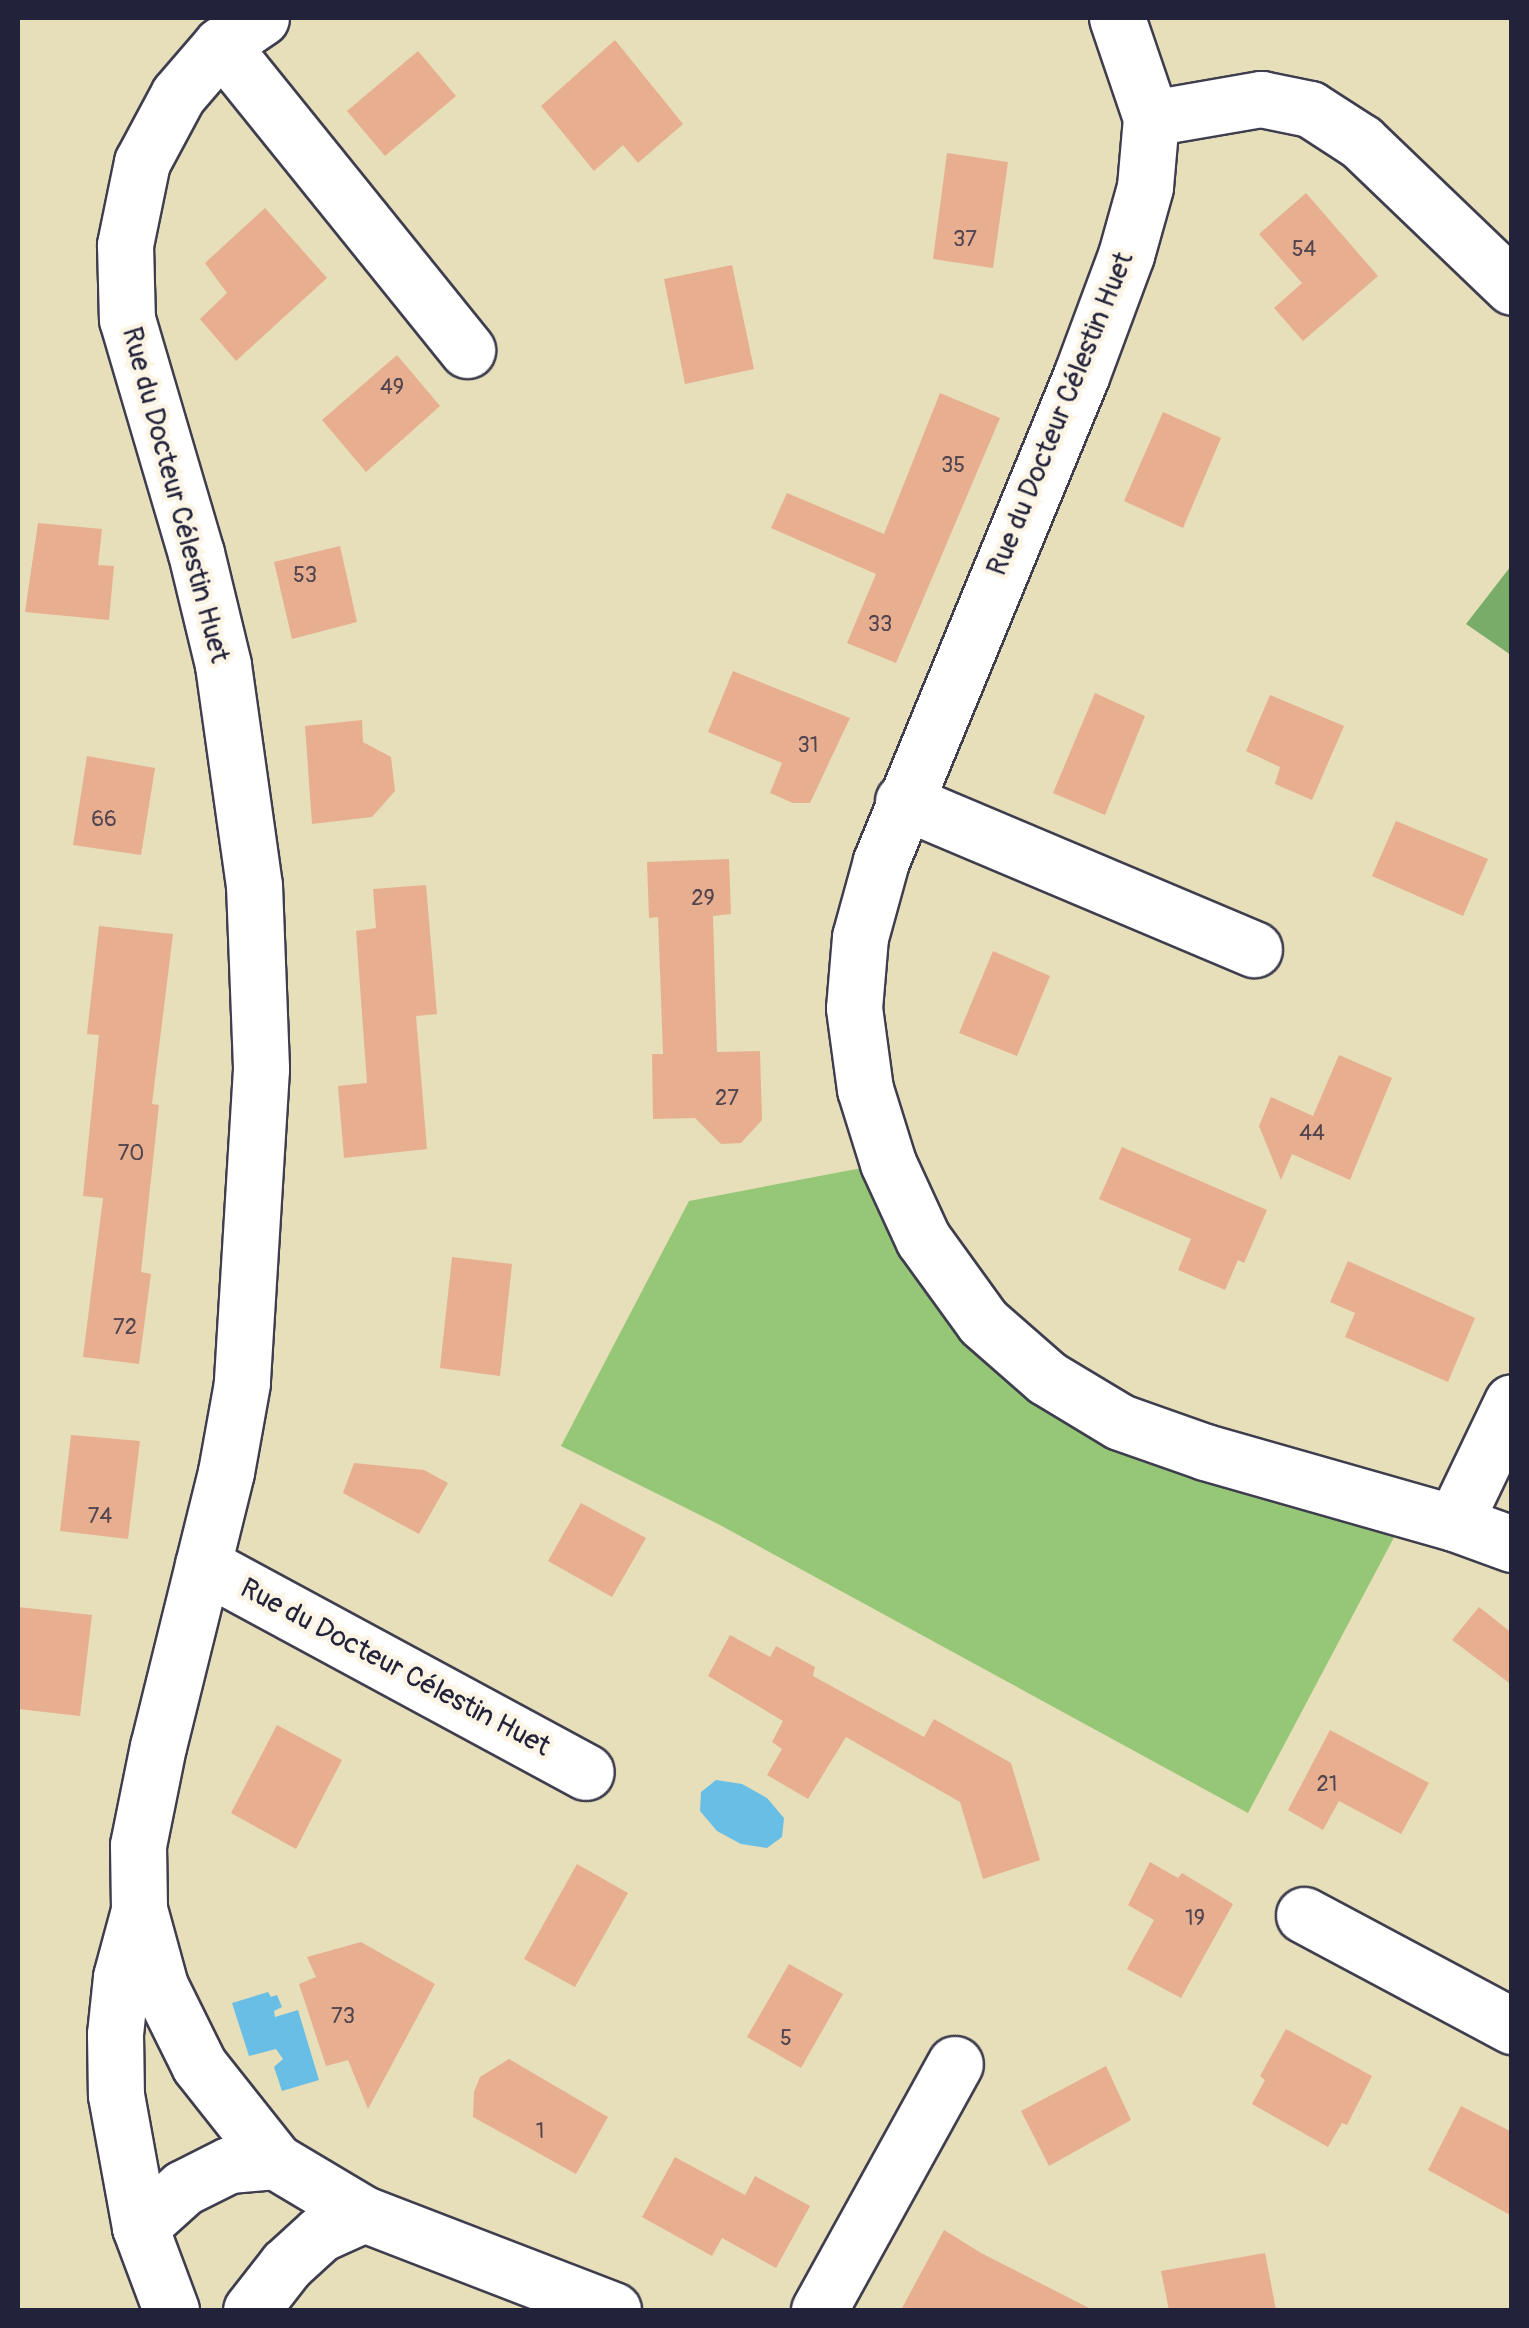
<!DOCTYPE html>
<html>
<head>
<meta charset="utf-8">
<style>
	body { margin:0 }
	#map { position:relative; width:1529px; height:2328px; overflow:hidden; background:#e6dfba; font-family:Pangolin,sans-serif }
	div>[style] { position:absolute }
	.green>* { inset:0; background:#95c777 }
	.forest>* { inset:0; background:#78ac68 }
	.water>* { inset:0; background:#68bee5 }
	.building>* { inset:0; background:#e7af90 }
	.roads { filter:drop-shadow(2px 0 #3f3e4e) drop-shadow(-2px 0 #3f3e4e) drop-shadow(0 2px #3f3e4e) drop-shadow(0 -2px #3f3e4e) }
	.street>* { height:55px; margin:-27.5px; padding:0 27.5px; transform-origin:27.5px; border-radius:27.5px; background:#fff }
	span { translate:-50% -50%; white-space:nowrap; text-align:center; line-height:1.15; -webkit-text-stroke:9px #fcf5e5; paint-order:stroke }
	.number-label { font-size:22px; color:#534550 }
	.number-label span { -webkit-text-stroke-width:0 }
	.street-label { font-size:28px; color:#22223b }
	.frame { position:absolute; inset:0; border:20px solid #22223b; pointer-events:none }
</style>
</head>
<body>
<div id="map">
	<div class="green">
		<div style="clip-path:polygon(888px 1163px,1047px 1378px,1408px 1511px,1248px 1813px,720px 1525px,561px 1446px,689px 1201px)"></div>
	</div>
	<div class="forest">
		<div style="clip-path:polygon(1511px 566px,1511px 655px,1466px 624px)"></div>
	</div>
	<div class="water">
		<div style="clip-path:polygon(716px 1780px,742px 1784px,767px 1798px,784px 1818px,782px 1837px,767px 1848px,741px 1844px,717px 1831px,700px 1811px,701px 1792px)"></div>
		<div style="clip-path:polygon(268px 1992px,271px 1997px,277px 1995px,282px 2007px,274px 2011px,275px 2017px,298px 2010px,319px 2080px,282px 2091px,274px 2067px,283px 2059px,276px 2049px,249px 2056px,232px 2003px)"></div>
	</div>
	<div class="building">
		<div style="clip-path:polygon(615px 40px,683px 124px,638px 163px,623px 145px,594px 171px,541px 106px)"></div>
		<div style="clip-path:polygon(418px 51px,456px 96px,385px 156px,347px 111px)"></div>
		<div style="clip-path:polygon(947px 153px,1008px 162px,993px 268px,933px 259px)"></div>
		<div style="clip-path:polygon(1306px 193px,1378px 276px,1303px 341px,1274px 308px,1302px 283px,1259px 234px)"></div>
		<div style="clip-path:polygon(265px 208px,327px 278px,236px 361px,200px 319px,227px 293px,205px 263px)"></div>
		<div style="clip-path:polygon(732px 265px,754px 369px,685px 384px,664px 279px)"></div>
		<div style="clip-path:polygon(397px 355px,440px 406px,366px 472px,322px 420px)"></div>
		<div style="clip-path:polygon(940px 393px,1000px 418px,896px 663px,847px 643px,876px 574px,771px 528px,787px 493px,884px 534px)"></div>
		<div style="clip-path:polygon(1163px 412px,1221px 438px,1183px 528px,1124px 501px)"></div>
		<div style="clip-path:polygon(38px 523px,102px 529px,98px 565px,114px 566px,109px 620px,25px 612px)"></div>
		<div style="clip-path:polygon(340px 546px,357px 622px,292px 639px,274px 562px)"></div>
		<div style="clip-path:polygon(733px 671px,850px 718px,810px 803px,793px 803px,770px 793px,782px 763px,708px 732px)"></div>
		<div style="clip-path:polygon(1095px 693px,1145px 716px,1105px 815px,1053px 793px)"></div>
		<div style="clip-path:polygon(1270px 695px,1344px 726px,1312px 800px,1275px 784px,1280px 767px,1246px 751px)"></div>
		<div style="clip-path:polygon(362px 720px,363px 742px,391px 757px,395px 791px,372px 817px,312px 824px,305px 726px)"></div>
		<div style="clip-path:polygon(87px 756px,155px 768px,141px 855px,73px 845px)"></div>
		<div style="clip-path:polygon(1396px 821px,1488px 859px,1463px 916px,1372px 876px)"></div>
		<div style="clip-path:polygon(729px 859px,731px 914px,713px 916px,717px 1052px,760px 1051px,762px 1120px,741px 1143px,721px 1144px,695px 1118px,653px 1119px,652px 1054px,663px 1054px,658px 917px,649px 918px,647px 862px)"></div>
		<div style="clip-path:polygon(426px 885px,437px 1014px,416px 1016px,427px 1149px,344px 1158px,338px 1086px,367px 1083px,356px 931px,376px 928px,373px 889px)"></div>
		<div style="clip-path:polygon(99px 926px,173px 934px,152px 1104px,159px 1105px,141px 1272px,151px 1274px,139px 1364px,83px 1357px,103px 1198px,83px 1196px,99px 1035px,87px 1034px)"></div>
		<div style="clip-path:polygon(993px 951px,1050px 976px,1017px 1056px,959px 1033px)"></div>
		<div style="clip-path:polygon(1339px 1055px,1392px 1078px,1350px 1180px,1292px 1154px,1281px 1180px,1259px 1126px,1271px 1097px,1313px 1116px)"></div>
		<div style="clip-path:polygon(1122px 1147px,1267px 1210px,1244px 1263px,1238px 1260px,1225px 1290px,1178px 1270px,1191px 1239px,1099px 1199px)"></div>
		<div style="clip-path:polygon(452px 1257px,512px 1264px,500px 1376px,440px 1368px)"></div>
		<div style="clip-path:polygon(1348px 1261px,1475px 1318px,1448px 1382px,1345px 1337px,1355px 1313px,1330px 1302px)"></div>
		<div style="clip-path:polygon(71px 1435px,140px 1441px,128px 1539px,60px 1531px)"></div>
		<div style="clip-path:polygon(354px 1463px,424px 1470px,448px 1483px,419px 1534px,343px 1493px)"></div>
		<div style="clip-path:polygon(581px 1503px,646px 1538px,612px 1597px,548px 1561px)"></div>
		<div style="clip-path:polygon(18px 1607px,92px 1615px,80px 1716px,18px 1709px)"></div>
		<div style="clip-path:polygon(1479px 1607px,1512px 1633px,1512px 1685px,1452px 1640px)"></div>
		<div style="clip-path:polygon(730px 1635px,770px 1657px,776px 1646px,815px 1667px,813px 1676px,924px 1737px,934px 1719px,1011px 1763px,1040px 1860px,983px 1879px,960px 1802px,846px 1737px,808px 1799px,767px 1775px,782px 1749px,772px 1742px,783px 1721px,708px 1676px)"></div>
		<div style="clip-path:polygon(277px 1725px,342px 1760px,296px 1849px,231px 1813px)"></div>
		<div style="clip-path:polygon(1330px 1730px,1429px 1783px,1401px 1834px,1339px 1801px,1323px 1830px,1288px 1810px)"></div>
		<div style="clip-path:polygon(1150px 1862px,1178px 1878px,1182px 1873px,1233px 1904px,1181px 1998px,1127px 1969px,1154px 1920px,1128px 1905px)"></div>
		<div style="clip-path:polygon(577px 1864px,628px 1893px,575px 1987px,524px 1959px)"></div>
		<div style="clip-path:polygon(361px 1942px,435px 1984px,368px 2109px,348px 2060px,326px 2066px,299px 1984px,316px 1977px,307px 1957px)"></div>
		<div style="clip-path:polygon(789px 1964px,843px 1994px,801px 2068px,747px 2037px)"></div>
		<div style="clip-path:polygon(1286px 2029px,1372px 2076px,1347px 2125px,1342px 2123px,1328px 2147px,1252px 2104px,1265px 2080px,1260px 2076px)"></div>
		<div style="clip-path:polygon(509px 2059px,608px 2117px,576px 2174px,473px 2117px,474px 2092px,480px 2077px)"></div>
		<div style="clip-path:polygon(1106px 2066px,1131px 2120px,1049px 2166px,1021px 2111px)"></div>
		<div style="clip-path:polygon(1461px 2106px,1512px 2132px,1512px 2216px,1428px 2170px)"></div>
		<div style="clip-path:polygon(675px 2157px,745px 2195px,755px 2176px,810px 2206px,776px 2268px,722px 2238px,712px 2256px,642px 2217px)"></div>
		<div style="clip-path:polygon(944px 2230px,981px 2253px,1093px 2310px,901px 2310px)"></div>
		<div style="clip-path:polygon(1265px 2253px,1276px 2310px,1169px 2310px,1161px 2271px)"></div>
	</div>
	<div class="roads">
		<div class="street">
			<div style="left:261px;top:18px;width:48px;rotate:146deg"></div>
			<div style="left:221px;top:45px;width:66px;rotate:130.7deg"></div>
			<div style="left:178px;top:95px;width:76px;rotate:118.2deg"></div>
			<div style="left:142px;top:162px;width:85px;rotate:101.6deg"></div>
			<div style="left:125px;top:245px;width:74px;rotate:88.5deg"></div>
			<div style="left:127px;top:319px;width:244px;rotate:73.6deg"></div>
			<div style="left:196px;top:553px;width:115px;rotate:76.4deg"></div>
			<div style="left:223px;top:665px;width:222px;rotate:82deg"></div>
			<div style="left:254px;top:885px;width:184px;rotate:87.8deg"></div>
			<div style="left:261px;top:1069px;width:315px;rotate:93.5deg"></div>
			<div style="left:242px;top:1383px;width:90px;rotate:100.2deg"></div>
			<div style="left:226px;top:1472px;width:282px;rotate:103.9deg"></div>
			<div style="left:158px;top:1746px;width:101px;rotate:101.4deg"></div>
			<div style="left:138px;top:1845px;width:64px;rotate:89.1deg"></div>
			<div style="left:139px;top:1909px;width:80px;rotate:74.7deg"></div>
			<div style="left:160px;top:1986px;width:88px;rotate:63.7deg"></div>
			<div style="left:199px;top:2065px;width:122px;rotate:51.6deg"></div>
			<div style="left:275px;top:2161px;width:104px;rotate:30.8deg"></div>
			<div style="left:364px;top:2214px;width:267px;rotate:21.1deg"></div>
			<div style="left:1117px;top:18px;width:106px;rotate:71.2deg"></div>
			<div style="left:1151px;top:118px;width:69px;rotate:95deg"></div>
			<div style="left:1145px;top:187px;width:71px;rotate:105.6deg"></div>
			<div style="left:1126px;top:255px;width:129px;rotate:110.4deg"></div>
			<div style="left:1081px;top:376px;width:525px;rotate:112.41deg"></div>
			<div style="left:881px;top:861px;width:79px;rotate:105.4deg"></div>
			<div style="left:860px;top:937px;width:71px;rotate:94.8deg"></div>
			<div style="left:854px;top:1008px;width:82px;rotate:82.3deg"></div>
			<div style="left:865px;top:1089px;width:77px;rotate:72.7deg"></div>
			<div style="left:888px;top:1163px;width:84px;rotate:65.3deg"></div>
			<div style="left:923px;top:1239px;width:102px;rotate:54.1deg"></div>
			<div style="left:983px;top:1322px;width:85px;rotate:41.2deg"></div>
			<div style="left:1047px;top:1378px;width:85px;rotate:31.1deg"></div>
			<div style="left:1120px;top:1422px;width:90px;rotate:19.4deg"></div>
			<div style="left:1205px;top:1452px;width:259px;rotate:15.9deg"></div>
			<div style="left:1454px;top:1523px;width:62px;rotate:19.9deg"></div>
			<div style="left:221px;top:45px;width:392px;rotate:51.1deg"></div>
			<div style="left:1151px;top:118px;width:112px;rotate:-9.8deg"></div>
			<div style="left:1261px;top:99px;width:50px;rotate:11.5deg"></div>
			<div style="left:1310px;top:109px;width:61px;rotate:32.9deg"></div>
			<div style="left:1361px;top:142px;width:209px;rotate:43.8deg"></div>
			<div style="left:903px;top:801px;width:381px;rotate:22.9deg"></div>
			<div style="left:1454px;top:1523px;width:134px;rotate:-64.4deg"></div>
			<div style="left:203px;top:1565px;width:435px;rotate:28.4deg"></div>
			<div style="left:138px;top:1914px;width:65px;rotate:105.1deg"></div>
			<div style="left:121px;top:1977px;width:57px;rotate:96deg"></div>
			<div style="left:115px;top:2034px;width:61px;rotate:89.1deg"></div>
			<div style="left:116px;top:2095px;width:134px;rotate:79.7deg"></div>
			<div style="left:140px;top:2227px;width:89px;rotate:69.5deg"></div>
			<div style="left:1304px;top:1915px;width:236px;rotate:28.1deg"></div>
			<div style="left:140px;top:2227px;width:58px;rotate:-42.2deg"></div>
			<div style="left:183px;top:2188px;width:51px;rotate:-26.6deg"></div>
			<div style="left:229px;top:2165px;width:46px;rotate:-5deg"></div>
			<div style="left:251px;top:2310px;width:57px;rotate:-52.1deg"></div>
			<div style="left:286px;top:2265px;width:46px;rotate:-42.4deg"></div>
			<div style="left:320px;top:2234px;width:48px;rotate:-24.4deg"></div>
			<div style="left:819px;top:2310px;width:281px;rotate:-61.1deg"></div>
		</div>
	</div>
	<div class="number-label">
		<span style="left:965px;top:240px">37</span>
		<span style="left:1304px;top:250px">54</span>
		<span style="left:392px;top:388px">49</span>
		<span style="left:953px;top:466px">35</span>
		<span style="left:305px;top:576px">53</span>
		<span style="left:880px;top:625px">33</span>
		<span style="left:808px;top:746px">31</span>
		<span style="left:104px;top:820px">66</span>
		<span style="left:703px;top:899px">29</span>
		<span style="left:727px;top:1099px">27</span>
		<span style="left:1312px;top:1134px">44</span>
		<span style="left:131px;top:1154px">70</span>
		<span style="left:125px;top:1328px">72</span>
		<span style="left:100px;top:1517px">74</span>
		<span style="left:1327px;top:1785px">21</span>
		<span style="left:1195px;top:1919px">19</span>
		<span style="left:343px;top:2017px">73</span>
		<span style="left:786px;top:2039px">5</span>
		<span style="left:540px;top:2132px">1</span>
	</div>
	<div class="street-label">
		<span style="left:1061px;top:414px;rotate:-68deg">Rue du Docteur Célestin Huet</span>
		<span style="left:175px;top:495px;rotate:75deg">Rue du Docteur Célestin Huet</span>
		<span style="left:395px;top:1668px;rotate:28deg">Rue du Docteur Célestin Huet</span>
	</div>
	<div class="frame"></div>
</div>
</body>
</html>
